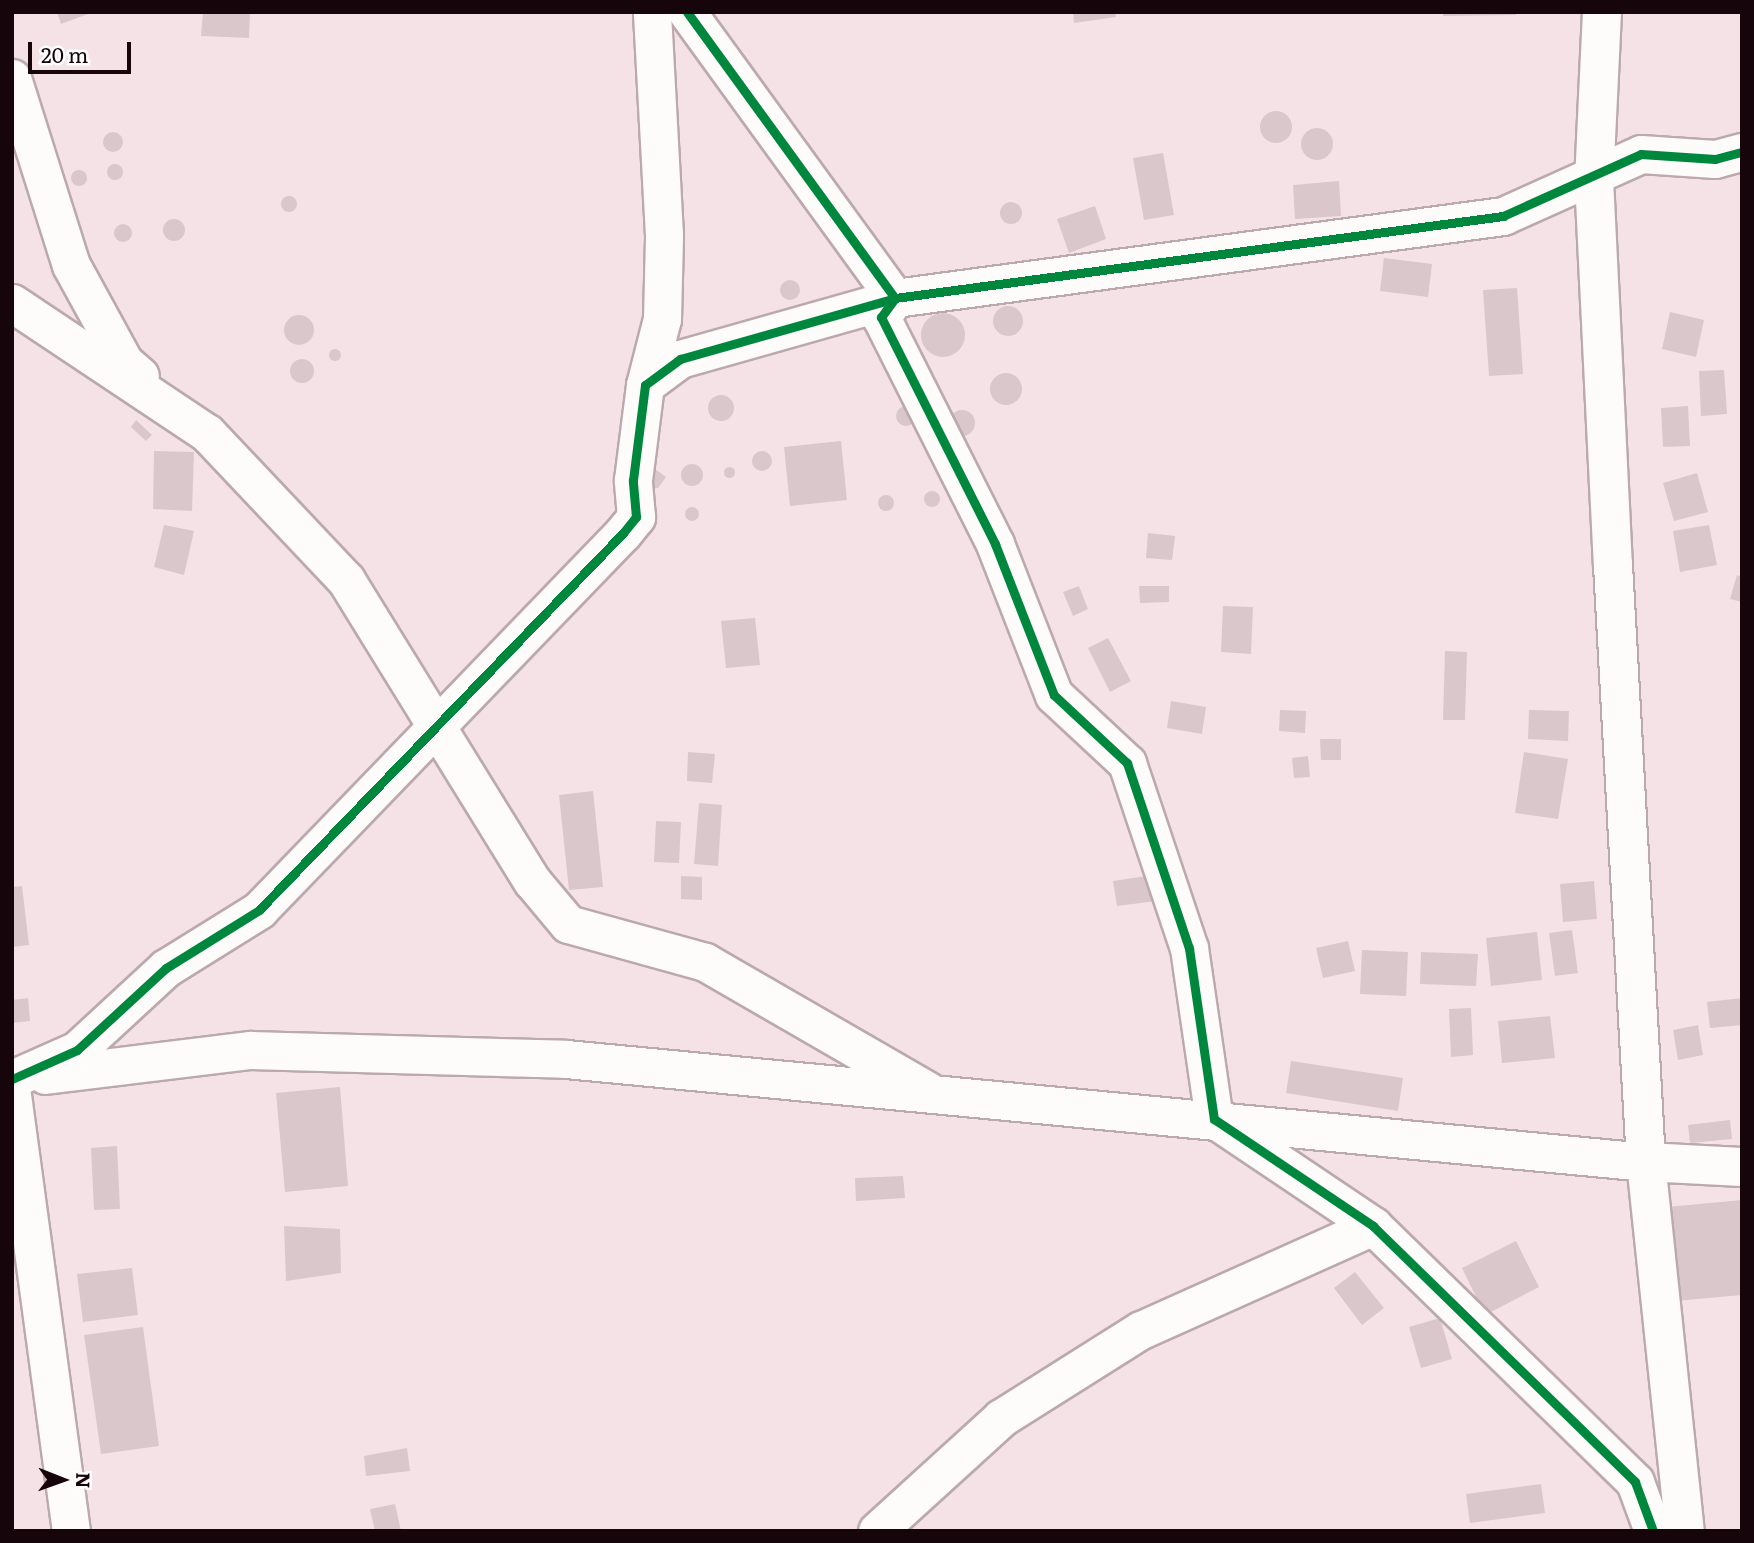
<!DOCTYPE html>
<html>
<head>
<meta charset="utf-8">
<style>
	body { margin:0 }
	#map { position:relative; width:1754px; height:1543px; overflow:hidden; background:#f5e2e7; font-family:Literata,serif }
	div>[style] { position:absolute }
	.building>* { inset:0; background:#dac7cc }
	.round { border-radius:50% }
	.roads { filter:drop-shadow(2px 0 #bba9ae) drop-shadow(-2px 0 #bba9ae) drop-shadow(0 2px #bba9ae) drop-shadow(0 -2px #bba9ae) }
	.minor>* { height:37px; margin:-18.5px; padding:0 18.5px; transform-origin:18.5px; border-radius:18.5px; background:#fefbfb }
	.major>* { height:38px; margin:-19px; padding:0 19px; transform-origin:19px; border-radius:19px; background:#fefbfb }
	.cycleway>* { height:9px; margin:-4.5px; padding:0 4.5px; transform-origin:4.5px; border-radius:4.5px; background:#00873e }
	span { translate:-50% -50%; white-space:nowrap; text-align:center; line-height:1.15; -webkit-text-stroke:6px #fff; paint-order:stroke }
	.frame { position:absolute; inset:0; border:14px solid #16050b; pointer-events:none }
	.north { position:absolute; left:28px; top:1445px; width:70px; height:70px; -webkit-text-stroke:5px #fff; paint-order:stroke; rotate:91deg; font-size:19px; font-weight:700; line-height:28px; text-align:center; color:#16050b }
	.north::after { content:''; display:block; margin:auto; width:24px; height:32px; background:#16050b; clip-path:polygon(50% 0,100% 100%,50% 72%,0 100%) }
	.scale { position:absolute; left:28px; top:42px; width:103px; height:32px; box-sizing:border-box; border:4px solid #16050b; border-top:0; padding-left:9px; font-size:21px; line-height:24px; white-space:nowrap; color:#16050b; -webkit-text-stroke:5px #fff; paint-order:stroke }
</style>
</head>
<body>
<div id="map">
	<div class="building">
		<div style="clip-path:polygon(57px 12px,88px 12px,88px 14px,61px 24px)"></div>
		<div style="clip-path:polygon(203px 12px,250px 12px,249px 38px,201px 36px)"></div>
		<div style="clip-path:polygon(1073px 12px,1115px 12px,1116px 17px,1074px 23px)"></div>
		<div style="clip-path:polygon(1443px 12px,1516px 12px,1516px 15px,1443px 16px)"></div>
		<div class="round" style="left:1260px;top:111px;width:32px;height:32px"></div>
		<div class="round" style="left:1301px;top:128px;width:32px;height:32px"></div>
		<div class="round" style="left:103px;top:132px;width:20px;height:20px"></div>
		<div style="clip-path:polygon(1163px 153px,1174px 215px,1144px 220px,1133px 158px)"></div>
		<div class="round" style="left:107px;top:164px;width:16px;height:16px"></div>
		<div class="round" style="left:71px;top:170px;width:16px;height:16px"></div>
		<div style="clip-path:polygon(1339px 181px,1341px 216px,1295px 219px,1293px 185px)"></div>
		<div class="round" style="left:281px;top:196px;width:16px;height:16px"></div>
		<div class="round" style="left:1000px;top:202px;width:22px;height:22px"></div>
		<div style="clip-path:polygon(1095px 206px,1106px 239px,1069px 253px,1057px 219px)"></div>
		<div class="round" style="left:163px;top:219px;width:22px;height:22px"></div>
		<div class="round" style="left:114px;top:224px;width:18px;height:18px"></div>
		<div style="clip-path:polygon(1384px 258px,1432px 264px,1428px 297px,1380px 291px)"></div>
		<div class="round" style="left:780px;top:280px;width:20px;height:20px"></div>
		<div style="clip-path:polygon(1517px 288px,1523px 374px,1489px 376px,1483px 290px)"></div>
		<div class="round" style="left:993px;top:306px;width:30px;height:30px"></div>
		<div style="clip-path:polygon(1670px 312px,1704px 320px,1696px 357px,1662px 349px)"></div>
		<div class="round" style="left:921px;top:313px;width:44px;height:44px"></div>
		<div class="round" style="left:284px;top:315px;width:30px;height:30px"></div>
		<div class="round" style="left:329px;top:349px;width:12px;height:12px"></div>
		<div class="round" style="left:290px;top:359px;width:24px;height:24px"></div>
		<div style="clip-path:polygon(1724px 370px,1727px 414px,1701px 416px,1699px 371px)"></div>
		<div class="round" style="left:990px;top:373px;width:32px;height:32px"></div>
		<div class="round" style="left:708px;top:395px;width:26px;height:26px"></div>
		<div class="round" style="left:896px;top:406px;width:20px;height:20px"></div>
		<div style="clip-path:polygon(1688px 406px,1690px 446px,1663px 447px,1661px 408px)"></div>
		<div class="round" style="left:949px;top:410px;width:26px;height:26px"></div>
		<div style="clip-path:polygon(136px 420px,152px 435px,146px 441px,131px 427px)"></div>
		<div style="clip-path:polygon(841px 441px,847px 500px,790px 506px,784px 447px)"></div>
		<div class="round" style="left:752px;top:451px;width:20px;height:20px"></div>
		<div style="clip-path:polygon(154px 451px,194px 452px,192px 511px,153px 509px)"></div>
		<div class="round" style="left:681px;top:464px;width:22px;height:22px"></div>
		<div style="clip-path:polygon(651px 466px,666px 477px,658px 488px,651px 488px)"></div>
		<div class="round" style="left:723.5px;top:466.5px;width:11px;height:11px"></div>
		<div style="clip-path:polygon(1697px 473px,1708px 512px,1674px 521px,1663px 483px)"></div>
		<div class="round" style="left:924px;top:491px;width:16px;height:16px"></div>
		<div class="round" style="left:878px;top:495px;width:16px;height:16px"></div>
		<div class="round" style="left:685px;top:507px;width:14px;height:14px"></div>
		<div style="clip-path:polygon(164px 525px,194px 531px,184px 575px,154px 567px)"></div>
		<div style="clip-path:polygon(1709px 525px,1717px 565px,1680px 572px,1673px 531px)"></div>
		<div style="clip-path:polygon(1148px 533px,1175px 536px,1172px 560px,1146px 558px)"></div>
		<div style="clip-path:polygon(1737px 575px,1742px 577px,1742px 602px,1730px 599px)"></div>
		<div style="clip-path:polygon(1079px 586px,1088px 609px,1073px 616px,1063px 592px)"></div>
		<div style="clip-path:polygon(1139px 586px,1169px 586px,1169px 602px,1140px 603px)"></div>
		<div style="clip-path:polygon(1223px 606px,1253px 607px,1251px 654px,1221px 652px)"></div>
		<div style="clip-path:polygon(755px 618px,760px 665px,726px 668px,721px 621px)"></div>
		<div style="clip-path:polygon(1108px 638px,1131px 681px,1110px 692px,1088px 648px)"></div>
		<div style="clip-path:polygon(1445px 651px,1467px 652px,1465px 720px,1443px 720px)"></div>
		<div style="clip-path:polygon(1171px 701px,1206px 707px,1202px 734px,1167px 728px)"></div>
		<div style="clip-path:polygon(1280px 710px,1306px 711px,1305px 733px,1279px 731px)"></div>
		<div style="clip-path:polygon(1529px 710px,1569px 711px,1568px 741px,1528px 739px)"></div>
		<div style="clip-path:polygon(1320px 739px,1341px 739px,1341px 760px,1321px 760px)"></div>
		<div style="clip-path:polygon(688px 752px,715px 754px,712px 783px,687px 781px)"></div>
		<div style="clip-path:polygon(1524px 752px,1568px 759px,1558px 819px,1515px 813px)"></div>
		<div style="clip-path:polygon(1308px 756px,1310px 777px,1294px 778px,1292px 758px)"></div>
		<div style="clip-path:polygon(593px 791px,603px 887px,569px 890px,559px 795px)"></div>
		<div style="clip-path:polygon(699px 803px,722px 805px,718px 866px,694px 864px)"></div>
		<div style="clip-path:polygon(656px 821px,681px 822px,679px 863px,654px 862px)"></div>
		<div style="clip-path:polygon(1153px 875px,1157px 901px,1117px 906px,1113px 881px)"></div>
		<div style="clip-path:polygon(681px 876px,702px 877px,702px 900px,681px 899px)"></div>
		<div style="clip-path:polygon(1594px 881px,1597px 919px,1563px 922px,1560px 884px)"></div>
		<div style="clip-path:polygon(22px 886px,29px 945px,12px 947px,12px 887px)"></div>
		<div style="clip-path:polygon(1572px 930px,1578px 973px,1555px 976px,1549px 933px)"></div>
		<div style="clip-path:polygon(1537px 932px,1542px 980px,1491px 986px,1486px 938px)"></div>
		<div style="clip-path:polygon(1348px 941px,1355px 971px,1323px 978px,1316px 948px)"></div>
		<div style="clip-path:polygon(1362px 950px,1408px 952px,1406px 996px,1360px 994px)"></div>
		<div style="clip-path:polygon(1421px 952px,1478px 954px,1476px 986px,1420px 984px)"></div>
		<div style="clip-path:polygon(28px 998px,30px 1021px,12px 1023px,12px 1000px)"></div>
		<div style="clip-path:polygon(1742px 998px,1742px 1025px,1710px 1028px,1707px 1002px)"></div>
		<div style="clip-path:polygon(1471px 1008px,1473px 1055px,1451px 1057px,1449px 1009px)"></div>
		<div style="clip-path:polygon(1550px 1016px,1555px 1058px,1502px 1063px,1498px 1021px)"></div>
		<div style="clip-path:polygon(1698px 1025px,1703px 1055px,1678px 1060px,1673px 1030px)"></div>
		<div style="clip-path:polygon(1291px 1061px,1403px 1078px,1398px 1111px,1286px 1093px)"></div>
		<div style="clip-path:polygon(340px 1087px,348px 1186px,285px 1192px,276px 1093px)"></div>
		<div style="clip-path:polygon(1730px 1120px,1732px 1139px,1690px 1143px,1688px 1125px)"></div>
		<div style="clip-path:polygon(117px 1146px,120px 1209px,94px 1210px,91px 1148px)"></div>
		<div style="clip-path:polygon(903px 1176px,905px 1198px,856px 1201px,855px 1178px)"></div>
		<div style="clip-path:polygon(1742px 1200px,1742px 1295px,1676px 1301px,1667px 1207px)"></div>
		<div style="clip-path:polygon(284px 1226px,340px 1229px,341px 1273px,286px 1281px)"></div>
		<div style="clip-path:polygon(1516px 1241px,1539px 1287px,1485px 1315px,1462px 1268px)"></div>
		<div style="clip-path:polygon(132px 1268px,138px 1315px,83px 1322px,77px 1274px)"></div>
		<div style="clip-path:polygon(1355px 1272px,1384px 1308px,1362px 1325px,1334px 1288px)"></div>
		<div style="clip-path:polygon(1440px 1318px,1452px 1359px,1421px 1368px,1409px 1327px)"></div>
		<div style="clip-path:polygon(143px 1327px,159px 1446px,101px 1454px,84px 1335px)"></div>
		<div style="clip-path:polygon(407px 1448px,410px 1471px,366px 1476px,364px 1456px)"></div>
		<div style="clip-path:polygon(1541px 1484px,1545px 1513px,1470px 1523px,1466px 1494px)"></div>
		<div style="clip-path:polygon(395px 1504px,401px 1531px,375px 1531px,370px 1509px)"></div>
	</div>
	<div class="roads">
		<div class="minor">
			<div style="left:687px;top:12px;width:354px;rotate:54deg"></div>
			<div style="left:895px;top:298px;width:24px;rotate:126deg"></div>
			<div style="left:881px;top:317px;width:254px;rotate:63.3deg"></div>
			<div style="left:995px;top:544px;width:162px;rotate:68.7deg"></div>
			<div style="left:1054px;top:695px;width:100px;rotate:43deg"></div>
			<div style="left:1127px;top:763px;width:195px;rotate:71.5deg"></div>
			<div style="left:1189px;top:948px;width:173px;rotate:81.7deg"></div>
			<div style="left:1214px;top:1119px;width:192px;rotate:33.9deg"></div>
			<div style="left:1373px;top:1226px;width:366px;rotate:44.3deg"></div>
			<div style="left:1635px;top:1482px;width:52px;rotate:69.8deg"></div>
			<div style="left:12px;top:78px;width:196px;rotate:72.5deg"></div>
			<div style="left:71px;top:265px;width:111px;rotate:61.3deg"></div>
			<div style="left:124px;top:362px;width:21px;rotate:41deg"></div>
			<div style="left:12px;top:303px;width:234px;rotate:33.7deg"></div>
			<div style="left:207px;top:433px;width:202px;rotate:46.6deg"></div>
			<div style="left:346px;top:580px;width:354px;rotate:58.3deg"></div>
			<div style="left:532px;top:881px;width:56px;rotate:50.1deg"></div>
			<div style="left:568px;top:924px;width:142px;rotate:15.5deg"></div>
			<div style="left:705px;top:962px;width:256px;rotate:30deg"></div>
			<div style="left:645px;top:385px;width:68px;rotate:-75.6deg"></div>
			<div style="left:662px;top:319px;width:84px;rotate:-88.6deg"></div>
			<div style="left:664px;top:235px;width:223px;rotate:-93.1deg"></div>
			<div style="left:45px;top:1075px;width:207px;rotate:-7deg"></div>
			<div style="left:250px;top:1050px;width:316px;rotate:1.6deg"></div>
			<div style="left:566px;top:1059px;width:1085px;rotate:5.45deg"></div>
			<div style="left:12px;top:1079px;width:71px;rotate:-24deg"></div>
			<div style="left:77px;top:1050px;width:121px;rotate:-42.7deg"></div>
			<div style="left:166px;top:968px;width:110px;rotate:-31.9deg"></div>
			<div style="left:259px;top:910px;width:524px;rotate:-46.01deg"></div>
			<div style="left:623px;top:533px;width:21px;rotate:-51deg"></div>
			<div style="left:636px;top:517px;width:37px;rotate:-95deg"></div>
			<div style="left:633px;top:480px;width:96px;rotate:-82.8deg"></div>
			<div style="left:645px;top:385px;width:44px;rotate:-36.6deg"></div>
			<div style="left:680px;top:359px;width:223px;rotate:-15.8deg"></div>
			<div style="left:895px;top:298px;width:614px;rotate:-7.68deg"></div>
			<div style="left:1503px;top:216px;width:151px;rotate:-24.2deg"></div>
			<div style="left:1641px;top:154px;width:74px;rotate:3.9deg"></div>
			<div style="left:1715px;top:159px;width:28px;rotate:-15deg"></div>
			<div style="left:12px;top:1095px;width:440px;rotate:82.3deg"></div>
			<div style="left:877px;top:1531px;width:168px;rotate:-42.3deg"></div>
			<div style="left:1001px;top:1418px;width:165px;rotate:-32.2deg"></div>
			<div style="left:1141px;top:1330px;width:254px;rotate:-24.1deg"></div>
		</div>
		<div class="major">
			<div style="left:1602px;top:12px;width:167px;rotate:92.7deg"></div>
			<div style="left:1594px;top:179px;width:386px;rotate:87.2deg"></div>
			<div style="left:1613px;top:565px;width:598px;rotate:86.84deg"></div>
			<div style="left:1646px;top:1162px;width:371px;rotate:84deg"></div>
			<div style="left:1646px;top:1162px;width:96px;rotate:3deg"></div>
		</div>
	</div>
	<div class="cycleway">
		<div style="left:687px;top:12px;width:354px;rotate:54deg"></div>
		<div style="left:895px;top:298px;width:24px;rotate:126deg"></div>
		<div style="left:881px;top:317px;width:254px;rotate:63.3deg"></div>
		<div style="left:995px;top:544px;width:162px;rotate:68.7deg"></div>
		<div style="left:1054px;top:695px;width:100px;rotate:43deg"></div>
		<div style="left:1127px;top:763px;width:195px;rotate:71.5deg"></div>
		<div style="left:1189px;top:948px;width:173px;rotate:81.7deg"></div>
		<div style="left:1214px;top:1119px;width:192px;rotate:33.9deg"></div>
		<div style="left:1373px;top:1226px;width:366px;rotate:44.3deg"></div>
		<div style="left:1635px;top:1482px;width:52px;rotate:69.8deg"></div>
		<div style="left:12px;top:1079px;width:71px;rotate:-24deg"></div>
		<div style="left:77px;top:1050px;width:121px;rotate:-42.7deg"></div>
		<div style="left:166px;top:968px;width:110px;rotate:-31.9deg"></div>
		<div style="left:259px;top:910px;width:524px;rotate:-46.01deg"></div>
		<div style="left:623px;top:533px;width:21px;rotate:-51deg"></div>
		<div style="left:636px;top:517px;width:37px;rotate:-95deg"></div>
		<div style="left:633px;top:480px;width:96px;rotate:-82.8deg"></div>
		<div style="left:645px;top:385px;width:44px;rotate:-36.6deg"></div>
		<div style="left:680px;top:359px;width:223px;rotate:-15.8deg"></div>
		<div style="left:895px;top:298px;width:614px;rotate:-7.68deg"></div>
		<div style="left:1503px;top:216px;width:151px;rotate:-24.2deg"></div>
		<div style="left:1641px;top:154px;width:74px;rotate:3.9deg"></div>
		<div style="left:1715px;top:159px;width:28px;rotate:-15deg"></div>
	</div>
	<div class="frame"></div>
	<div class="north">N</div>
	<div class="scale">20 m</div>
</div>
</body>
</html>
